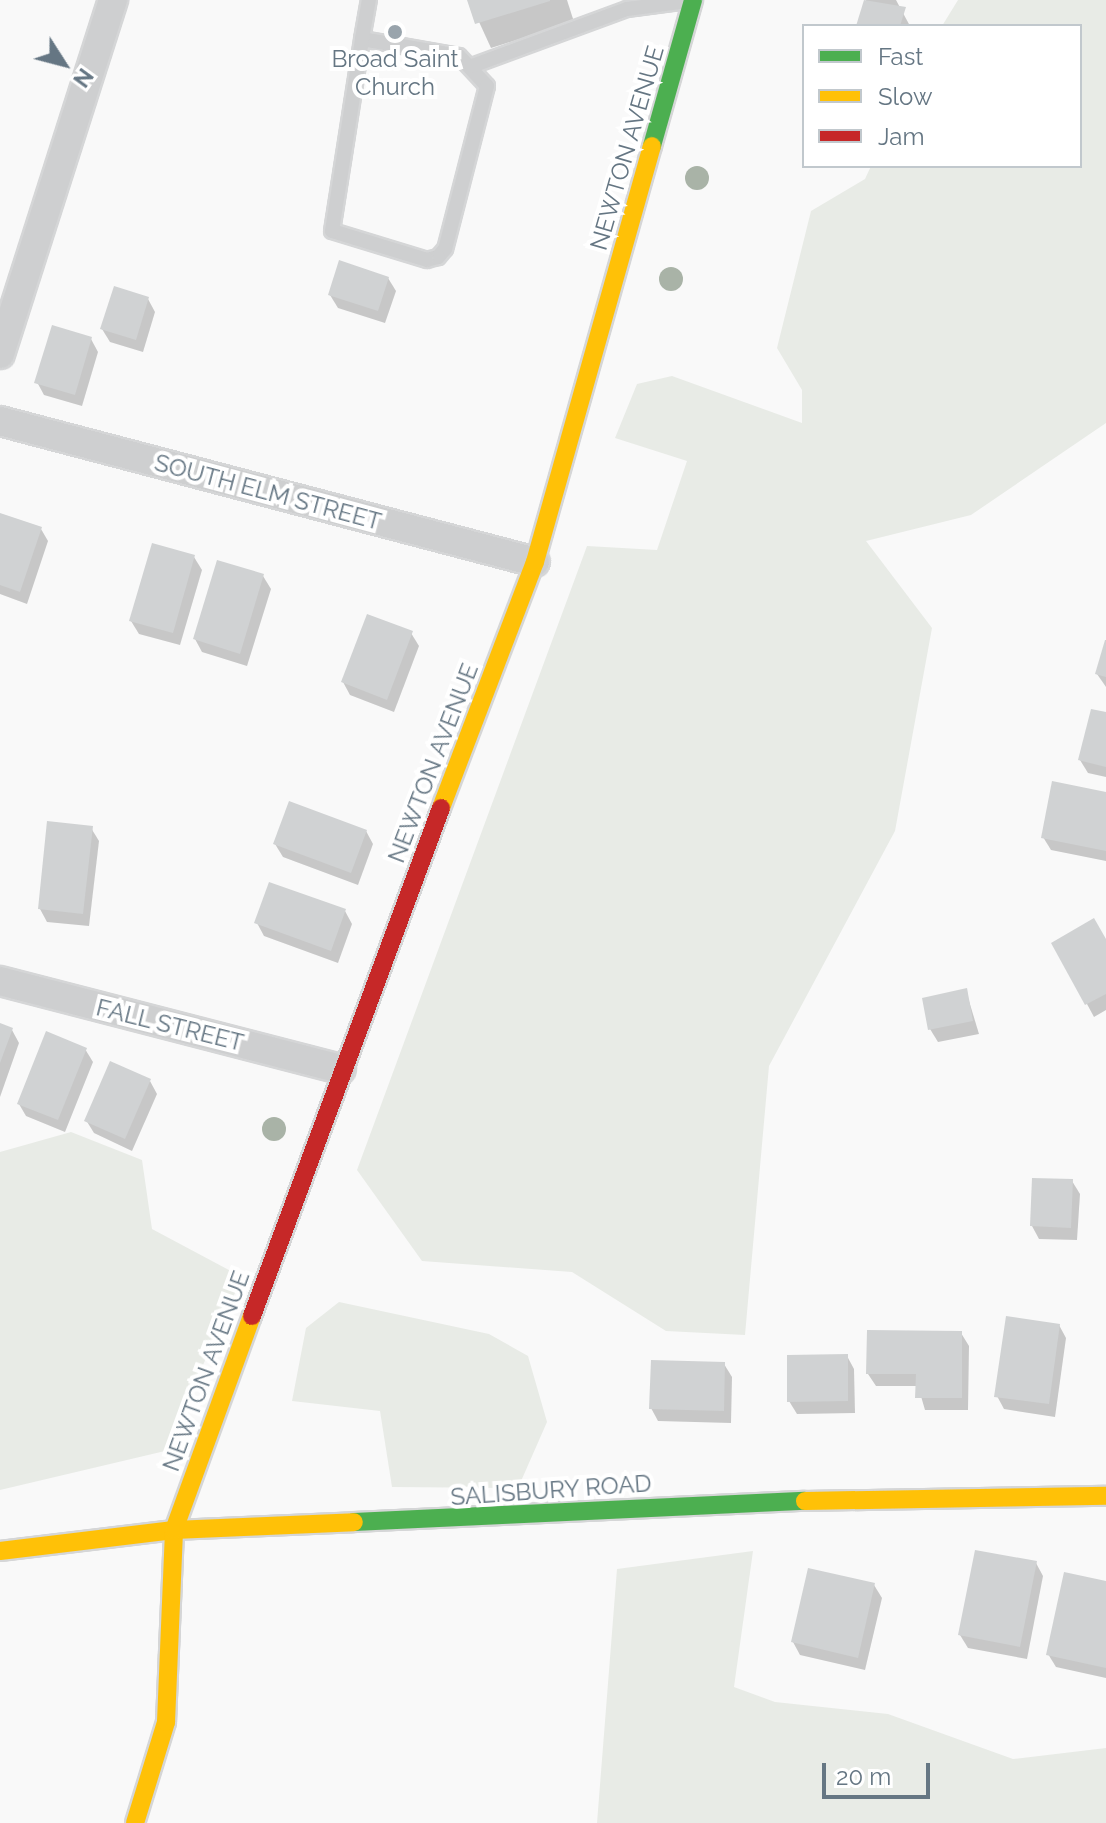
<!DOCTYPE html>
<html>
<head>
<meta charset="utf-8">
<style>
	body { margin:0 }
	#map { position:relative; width:1106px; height:1823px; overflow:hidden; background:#f9f9f9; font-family:Raleway,sans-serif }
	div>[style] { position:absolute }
	.green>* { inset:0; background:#e8ebe6 }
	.shadow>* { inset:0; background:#0003 }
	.building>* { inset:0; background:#d0d2d3 }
	.roads { filter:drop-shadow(2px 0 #d5d6d7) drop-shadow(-2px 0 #d5d6d7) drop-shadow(0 2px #d5d6d7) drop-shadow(0 -2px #d5d6d7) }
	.lane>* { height:14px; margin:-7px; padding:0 7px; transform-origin:7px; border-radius:7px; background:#cecfd0 }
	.street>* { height:28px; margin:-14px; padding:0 14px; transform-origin:14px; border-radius:14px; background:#cecfd0 }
	.fast>* { height:18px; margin:-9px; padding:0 9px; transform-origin:9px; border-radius:9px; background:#4caf50 }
	.slow>* { height:18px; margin:-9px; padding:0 9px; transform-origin:9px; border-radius:9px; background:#ffc107 }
	.jam>* { height:18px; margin:-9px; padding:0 9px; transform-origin:9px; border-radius:9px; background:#c62828 }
	.trees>* { width:24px; height:24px; margin:-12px; border-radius:50%; background:#a9b3a7 }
	.dots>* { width:22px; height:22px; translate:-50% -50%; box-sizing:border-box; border:4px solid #fff; border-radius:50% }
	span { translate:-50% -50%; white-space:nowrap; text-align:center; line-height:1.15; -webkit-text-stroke:8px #fff; paint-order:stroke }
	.poi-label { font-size:24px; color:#657683 }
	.street-label { font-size:24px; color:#657683 }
	.legend { position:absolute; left:802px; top:24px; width:280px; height:144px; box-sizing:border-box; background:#fff; border:2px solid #c1c8cd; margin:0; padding:10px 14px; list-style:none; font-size:24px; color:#657683 }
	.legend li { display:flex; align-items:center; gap:16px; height:40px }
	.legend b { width:40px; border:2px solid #c1c8cd }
	.north { position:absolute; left:24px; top:24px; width:80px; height:80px; -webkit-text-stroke:6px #fff; paint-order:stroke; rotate:126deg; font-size:22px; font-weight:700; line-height:32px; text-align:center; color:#657683 }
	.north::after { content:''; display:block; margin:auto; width:28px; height:36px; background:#657683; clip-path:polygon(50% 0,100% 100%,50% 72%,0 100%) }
	.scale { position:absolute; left:822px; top:1763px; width:108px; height:36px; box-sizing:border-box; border:4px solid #657683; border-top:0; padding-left:10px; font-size:24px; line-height:28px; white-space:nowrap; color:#657683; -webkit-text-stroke:6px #fff; paint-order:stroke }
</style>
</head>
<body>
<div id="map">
	<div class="green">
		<div style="clip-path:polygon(958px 0,1106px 0,1106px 423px,971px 515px,866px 541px,932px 628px,895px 831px,769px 1066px,745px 1335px,666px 1331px,572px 1272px,422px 1261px,357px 1170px,587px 546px,657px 550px,687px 461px,615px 438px,637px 384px,672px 376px,802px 423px,802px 390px,777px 348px,811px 211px,865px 179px,871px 166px,1080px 166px,1080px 26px,942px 26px)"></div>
		<div style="clip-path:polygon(71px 1132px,142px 1160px,152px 1229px,242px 1277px,165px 1451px,0 1490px,0 1152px)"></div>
		<div style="clip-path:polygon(339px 1302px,489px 1334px,528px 1356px,547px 1422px,518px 1488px,392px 1487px,380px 1411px,292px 1401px,306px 1328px)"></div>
		<div style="clip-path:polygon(753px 1551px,734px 1687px,775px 1702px,888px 1714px,1013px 1759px,1106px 1748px,1106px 1823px,597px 1823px,617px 1569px)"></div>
	</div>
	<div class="shadow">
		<div style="clip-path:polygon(469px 0,567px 0,574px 22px,491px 48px)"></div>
		<div style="clip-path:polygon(866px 0,896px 0,910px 26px,858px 26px)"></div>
		<div style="clip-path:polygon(388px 278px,396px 291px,385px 323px,338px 308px,330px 295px)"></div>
		<div style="clip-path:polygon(148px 299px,155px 312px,143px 352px,110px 342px,102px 329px)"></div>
		<div style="clip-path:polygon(91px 339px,98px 352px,82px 406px,44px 395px,37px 382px)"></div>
		<div style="clip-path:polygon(0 515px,41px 529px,48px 541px,27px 604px,0 594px)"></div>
		<div style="clip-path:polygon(194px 557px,202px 570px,180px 645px,139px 634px,131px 621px)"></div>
		<div style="clip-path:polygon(263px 576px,271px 589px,247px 666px,202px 652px,195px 639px)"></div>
		<div style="clip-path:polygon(411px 633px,419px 646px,394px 712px,350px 695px,343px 682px)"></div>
		<div style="clip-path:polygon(1106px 645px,1106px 687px,1097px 674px)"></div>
		<div style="clip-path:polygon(1106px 714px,1106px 777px,1088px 773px,1080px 760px)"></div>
		<div style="clip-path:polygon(1106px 794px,1106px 861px,1051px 850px,1043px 837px)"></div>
		<div style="clip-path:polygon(91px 828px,99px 841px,89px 926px,47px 922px,40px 909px)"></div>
		<div style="clip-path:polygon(366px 831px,373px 844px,358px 885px,283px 857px,275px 844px)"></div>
		<div style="clip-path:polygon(345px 911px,352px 924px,338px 963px,264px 936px,257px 923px)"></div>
		<div style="clip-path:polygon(1054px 943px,1106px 943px,1106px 1010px,1094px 1017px)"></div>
		<div style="clip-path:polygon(966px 991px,979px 1034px,938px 1042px,930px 1029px)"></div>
		<div style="clip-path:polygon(0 1025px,12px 1030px,19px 1043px,0 1097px)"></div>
		<div style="clip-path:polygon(85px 1049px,93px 1062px,65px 1132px,26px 1116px,19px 1104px)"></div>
		<div style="clip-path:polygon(150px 1081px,157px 1094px,132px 1151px,94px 1133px,86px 1120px)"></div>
		<div style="clip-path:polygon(1072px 1181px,1080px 1194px,1077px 1240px,1039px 1239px,1032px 1226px)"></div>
		<div style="clip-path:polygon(1059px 1325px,1066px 1338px,1055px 1417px,1004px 1409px,997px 1396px)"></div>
		<div style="clip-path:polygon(961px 1333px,969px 1346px,968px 1410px,925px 1410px,918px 1386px,876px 1386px,868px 1374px)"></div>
		<div style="clip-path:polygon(847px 1356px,854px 1369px,855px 1413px,797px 1414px,789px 1401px)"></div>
		<div style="clip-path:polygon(724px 1364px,732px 1377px,731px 1423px,658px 1421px,651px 1408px)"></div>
		<div style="clip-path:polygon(1036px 1563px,1043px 1576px,1027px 1659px,968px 1648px,960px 1635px)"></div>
		<div style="clip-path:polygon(1106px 1583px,1106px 1678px,1056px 1667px,1048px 1654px)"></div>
		<div style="clip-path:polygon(874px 1585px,882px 1598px,865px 1670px,800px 1655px,793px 1642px)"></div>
	</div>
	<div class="building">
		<div style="clip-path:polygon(467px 0,550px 0,550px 1px,475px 24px)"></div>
		<div style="clip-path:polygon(864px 0,906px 7px,900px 26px,856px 26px)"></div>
		<div style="clip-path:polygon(339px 260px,389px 277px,378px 311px,328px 295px)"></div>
		<div style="clip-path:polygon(114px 286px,149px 297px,136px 340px,100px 329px)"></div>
		<div style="clip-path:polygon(52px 325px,92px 337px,75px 395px,34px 383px)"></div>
		<div style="clip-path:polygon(0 513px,42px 527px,20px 592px,0 585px)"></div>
		<div style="clip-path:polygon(152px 543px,195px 555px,173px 633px,129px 621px)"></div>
		<div style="clip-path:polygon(217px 560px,264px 574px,240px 654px,193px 639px)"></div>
		<div style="clip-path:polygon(367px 614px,413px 631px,387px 700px,341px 682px)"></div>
		<div style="clip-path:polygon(1105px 640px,1106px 640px,1106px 677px,1095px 674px)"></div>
		<div style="clip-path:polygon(1091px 709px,1106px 712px,1106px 767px,1078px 760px)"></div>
		<div style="clip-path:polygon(1052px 781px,1106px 792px,1106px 851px,1041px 838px)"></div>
		<div style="clip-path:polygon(289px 801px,367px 830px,351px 873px,273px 844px)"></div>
		<div style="clip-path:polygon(47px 821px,93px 826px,83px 914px,38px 909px)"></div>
		<div style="clip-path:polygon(269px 882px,346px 909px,331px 951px,254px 923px)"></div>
		<div style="clip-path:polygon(1094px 918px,1106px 939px,1106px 994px,1085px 1005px,1051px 943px)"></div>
		<div style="clip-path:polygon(967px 988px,973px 1021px,928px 1030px,922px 998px)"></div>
		<div style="clip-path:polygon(0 1023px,13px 1028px,0 1063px)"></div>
		<div style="clip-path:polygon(46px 1031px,87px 1048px,58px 1120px,17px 1104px)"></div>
		<div style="clip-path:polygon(110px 1061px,151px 1079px,125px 1139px,84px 1121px)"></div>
		<div style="clip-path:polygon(1032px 1178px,1073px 1179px,1071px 1228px,1030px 1226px)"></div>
		<div style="clip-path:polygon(1006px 1316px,1060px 1324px,1049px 1404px,994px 1397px)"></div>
		<div style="clip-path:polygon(867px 1330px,962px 1331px,962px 1398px,915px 1398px,916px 1374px,866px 1374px)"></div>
		<div style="clip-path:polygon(848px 1354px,848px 1401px,787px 1402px,787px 1355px)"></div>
		<div style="clip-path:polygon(651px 1360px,725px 1362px,724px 1411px,649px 1409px)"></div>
		<div style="clip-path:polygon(975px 1550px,1037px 1561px,1020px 1647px,958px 1635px)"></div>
		<div style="clip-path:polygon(808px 1568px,875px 1583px,858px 1658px,791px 1642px)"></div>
		<div style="clip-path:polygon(1064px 1572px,1106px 1581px,1106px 1668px,1046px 1655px)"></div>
	</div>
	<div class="roads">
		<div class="lane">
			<div style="left:362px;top:39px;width:98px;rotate:9.9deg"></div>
			<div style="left:459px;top:56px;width:41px;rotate:47deg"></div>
			<div style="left:487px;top:86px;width:168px;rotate:104.4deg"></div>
			<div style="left:445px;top:249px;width:11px;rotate:131deg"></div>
			<div style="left:438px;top:257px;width:11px;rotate:165deg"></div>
			<div style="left:427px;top:260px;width:99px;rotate:-163deg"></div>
			<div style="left:332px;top:231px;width:194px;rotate:-81.1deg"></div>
			<div style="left:362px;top:39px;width:40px;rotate:-80deg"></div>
			<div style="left:472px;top:66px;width:165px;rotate:-20.2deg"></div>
			<div style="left:627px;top:9px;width:63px;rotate:-7.4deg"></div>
		</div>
		<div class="street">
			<div style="left:0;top:354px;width:372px;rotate:-72.3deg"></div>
			<div style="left:0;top:421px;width:553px;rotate:14.76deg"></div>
			<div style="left:0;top:981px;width:352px;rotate:14.5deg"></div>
		</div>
		<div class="fast">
			<div style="left:652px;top:146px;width:152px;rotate:-74.3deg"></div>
			<div style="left:354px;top:1522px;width:451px;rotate:-2.7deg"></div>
		</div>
		<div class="slow">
			<div style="left:441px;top:808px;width:263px;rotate:-69.1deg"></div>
			<div style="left:535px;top:562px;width:432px;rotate:-74.3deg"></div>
			<div style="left:805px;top:1501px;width:301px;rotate:-1deg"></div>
			<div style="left:0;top:1551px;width:175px;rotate:-6.9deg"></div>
			<div style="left:174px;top:1530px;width:180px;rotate:-2.5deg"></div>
			<div style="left:135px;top:1823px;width:106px;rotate:-72.9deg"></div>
			<div style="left:166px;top:1722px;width:192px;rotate:-87.6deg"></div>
			<div style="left:174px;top:1530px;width:228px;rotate:-70deg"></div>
		</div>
		<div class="jam">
			<div style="left:252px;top:1316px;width:542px;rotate:-69.59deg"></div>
		</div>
	</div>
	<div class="trees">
		<div style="left:697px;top:178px"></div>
		<div style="left:671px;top:279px"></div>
		<div style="left:274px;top:1129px"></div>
	</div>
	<div class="dots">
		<div style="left:395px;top:32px;background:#99a4ac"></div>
	</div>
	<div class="poi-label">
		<span style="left:395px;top:73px">Broad Saint<br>Church</span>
	</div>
	<div class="street-label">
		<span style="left:627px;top:148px;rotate:-74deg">NEWTON AVENUE</span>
		<span style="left:268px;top:492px;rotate:15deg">SOUTH ELM STREET</span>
		<span style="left:433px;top:763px;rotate:-69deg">NEWTON AVENUE</span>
		<span style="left:170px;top:1025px;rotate:14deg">FALL STREET</span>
		<span style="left:206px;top:1371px;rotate:-70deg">NEWTON AVENUE</span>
		<span style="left:551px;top:1490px;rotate:-4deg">SALISBURY ROAD</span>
	</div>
	<ul class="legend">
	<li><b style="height:10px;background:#4caf50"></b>Fast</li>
	<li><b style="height:10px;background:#ffc107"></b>Slow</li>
	<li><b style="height:10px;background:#c62828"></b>Jam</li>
	</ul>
	<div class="north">N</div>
	<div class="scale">20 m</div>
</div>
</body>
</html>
